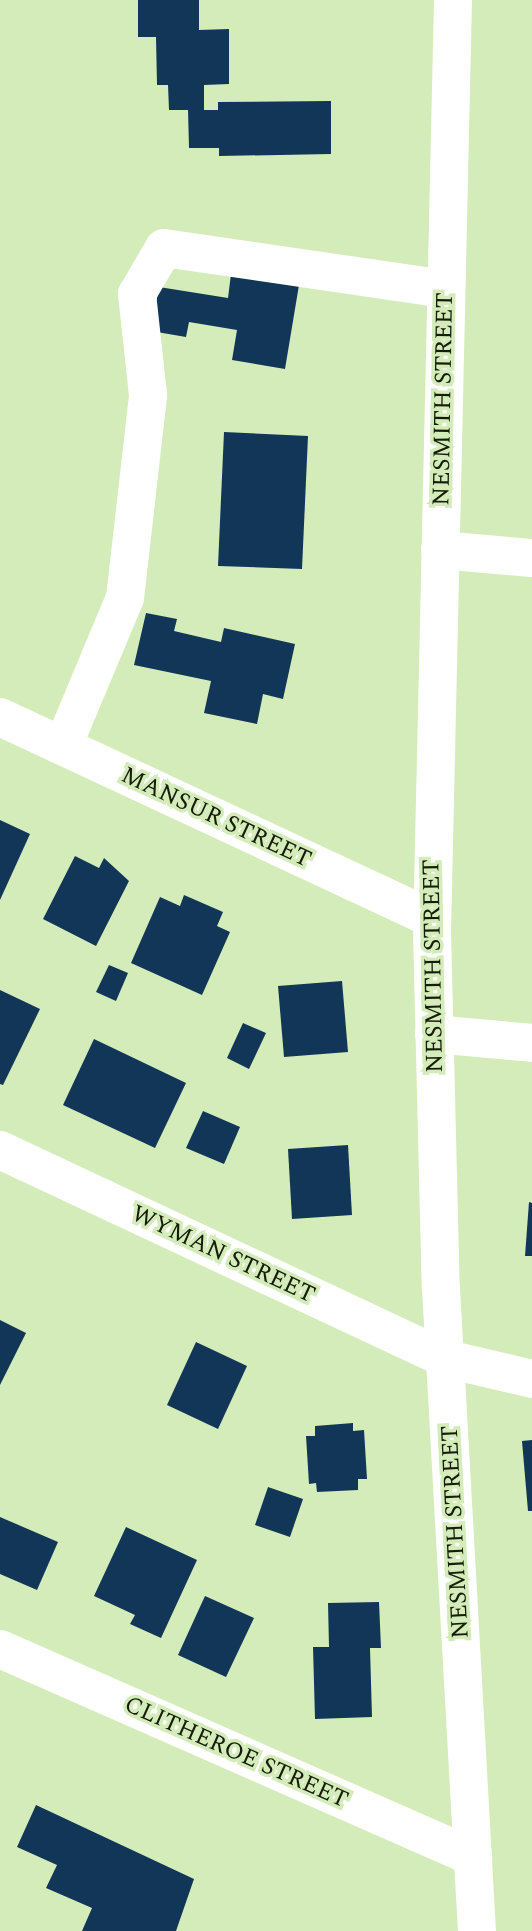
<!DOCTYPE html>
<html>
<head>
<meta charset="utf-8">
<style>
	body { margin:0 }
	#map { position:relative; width:532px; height:1931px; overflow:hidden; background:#d4ecba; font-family:Spectral,serif }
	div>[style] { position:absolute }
	.building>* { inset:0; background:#113657 }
	.minor>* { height:38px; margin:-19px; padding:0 19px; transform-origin:19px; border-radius:19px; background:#fff }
	.major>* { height:38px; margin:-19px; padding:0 19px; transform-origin:19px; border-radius:19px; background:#fff }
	span { translate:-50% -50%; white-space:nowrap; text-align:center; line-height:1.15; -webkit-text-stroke:7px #d4ecba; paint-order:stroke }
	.street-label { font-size:24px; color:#151d0a }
</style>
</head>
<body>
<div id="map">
	<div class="building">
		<div style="clip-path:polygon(138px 0,199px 0,199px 30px,229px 29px,229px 84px,204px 85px,204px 110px,218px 110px,218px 102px,331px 101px,331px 154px,219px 156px,219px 148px,189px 148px,188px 110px,169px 110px,168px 85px,157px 85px,156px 37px,138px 37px)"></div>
		<div style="clip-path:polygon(231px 274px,299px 285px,285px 369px,232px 360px,237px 330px,189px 322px,186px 337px,151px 331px,159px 287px,228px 298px)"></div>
		<div style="clip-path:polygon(224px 432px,308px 436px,302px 569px,218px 566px)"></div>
		<div style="clip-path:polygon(146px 613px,177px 619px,174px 631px,221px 642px,224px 628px,295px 644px,283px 699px,263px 694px,257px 724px,204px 713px,211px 681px,134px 665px)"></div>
		<div style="clip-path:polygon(0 820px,30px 834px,0 900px)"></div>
		<div style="clip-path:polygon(75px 856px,99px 868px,104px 858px,129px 881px,96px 946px,43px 919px)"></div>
		<div style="clip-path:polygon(184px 895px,223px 912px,217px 926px,230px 932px,202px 995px,131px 963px,160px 897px,180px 906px)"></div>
		<div style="clip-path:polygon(109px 965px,128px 973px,116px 1001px,96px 992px)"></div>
		<div style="clip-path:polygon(342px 981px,348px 1052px,284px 1057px,278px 986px)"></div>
		<div style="clip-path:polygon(0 990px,40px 1009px,3px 1085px,0 1084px)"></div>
		<div style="clip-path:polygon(243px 1023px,266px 1033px,249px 1069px,227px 1058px)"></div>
		<div style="clip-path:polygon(94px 1039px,186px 1083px,155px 1148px,63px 1105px)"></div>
		<div style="clip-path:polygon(203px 1111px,240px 1127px,224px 1164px,186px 1148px)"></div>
		<div style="clip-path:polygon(348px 1145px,352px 1215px,292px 1219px,288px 1149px)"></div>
		<div style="clip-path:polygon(529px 1202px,532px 1203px,532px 1256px,525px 1256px)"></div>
		<div style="clip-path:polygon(0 1320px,26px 1333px,0 1385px)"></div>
		<div style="clip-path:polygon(196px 1342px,247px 1366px,218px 1429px,167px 1405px)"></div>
		<div style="clip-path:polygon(353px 1423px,353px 1431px,364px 1430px,367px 1479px,358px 1479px,358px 1490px,317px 1492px,316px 1483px,309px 1484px,306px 1436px,315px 1436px,315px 1426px)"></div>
		<div style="clip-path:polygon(532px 1440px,532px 1511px,528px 1511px,522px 1441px)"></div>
		<div style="clip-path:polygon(268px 1487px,303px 1499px,290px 1537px,255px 1525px)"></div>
		<div style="clip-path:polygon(0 1517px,58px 1542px,37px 1590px,0 1574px)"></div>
		<div style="clip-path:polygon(126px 1527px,197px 1560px,161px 1638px,130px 1624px,135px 1615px,94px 1596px)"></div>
		<div style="clip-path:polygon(205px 1596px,254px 1618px,226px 1677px,178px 1655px)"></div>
		<div style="clip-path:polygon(379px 1602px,381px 1648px,370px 1648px,372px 1717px,315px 1719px,313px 1647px,329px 1647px,328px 1603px)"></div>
		<div style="clip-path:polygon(36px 1805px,194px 1879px,176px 1931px,82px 1931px,92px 1908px,46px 1888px,57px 1865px,17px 1847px)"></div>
	</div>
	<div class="minor">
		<div style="left:440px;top:550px;width:92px;rotate:5deg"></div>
		<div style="left:0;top:717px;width:476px;rotate:25deg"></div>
		<div style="left:63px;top:746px;width:160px;rotate:-67.3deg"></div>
		<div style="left:125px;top:598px;width:204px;rotate:-83.5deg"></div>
		<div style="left:148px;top:395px;width:102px;rotate:-96.2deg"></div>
		<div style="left:137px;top:294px;width:53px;rotate:-59.6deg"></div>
		<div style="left:164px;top:248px;width:285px;rotate:8.3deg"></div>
		<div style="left:434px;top:1034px;width:98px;rotate:5.2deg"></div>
		<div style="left:0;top:1150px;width:493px;rotate:25.1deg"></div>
		<div style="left:447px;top:1359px;width:87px;rotate:13.2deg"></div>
		<div style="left:0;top:1649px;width:517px;rotate:23.74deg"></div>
	</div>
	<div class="major">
		<div style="left:453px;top:0;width:931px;rotate:91.29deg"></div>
		<div style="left:432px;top:931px;width:357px;rotate:88.6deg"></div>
		<div style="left:441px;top:1288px;width:644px;rotate:86.8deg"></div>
	</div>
	<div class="street-label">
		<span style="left:444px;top:399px;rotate:-89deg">NESMITH STREET</span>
		<span style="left:216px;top:818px;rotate:25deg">MANSUR STREET</span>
		<span style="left:434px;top:966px;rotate:-91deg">NESMITH STREET</span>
		<span style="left:223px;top:1255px;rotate:25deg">WYMAN STREET</span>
		<span style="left:456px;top:1532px;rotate:-93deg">NESMITH STREET</span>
		<span style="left:236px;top:1753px;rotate:24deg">CLITHEROE STREET</span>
	</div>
</div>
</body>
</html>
